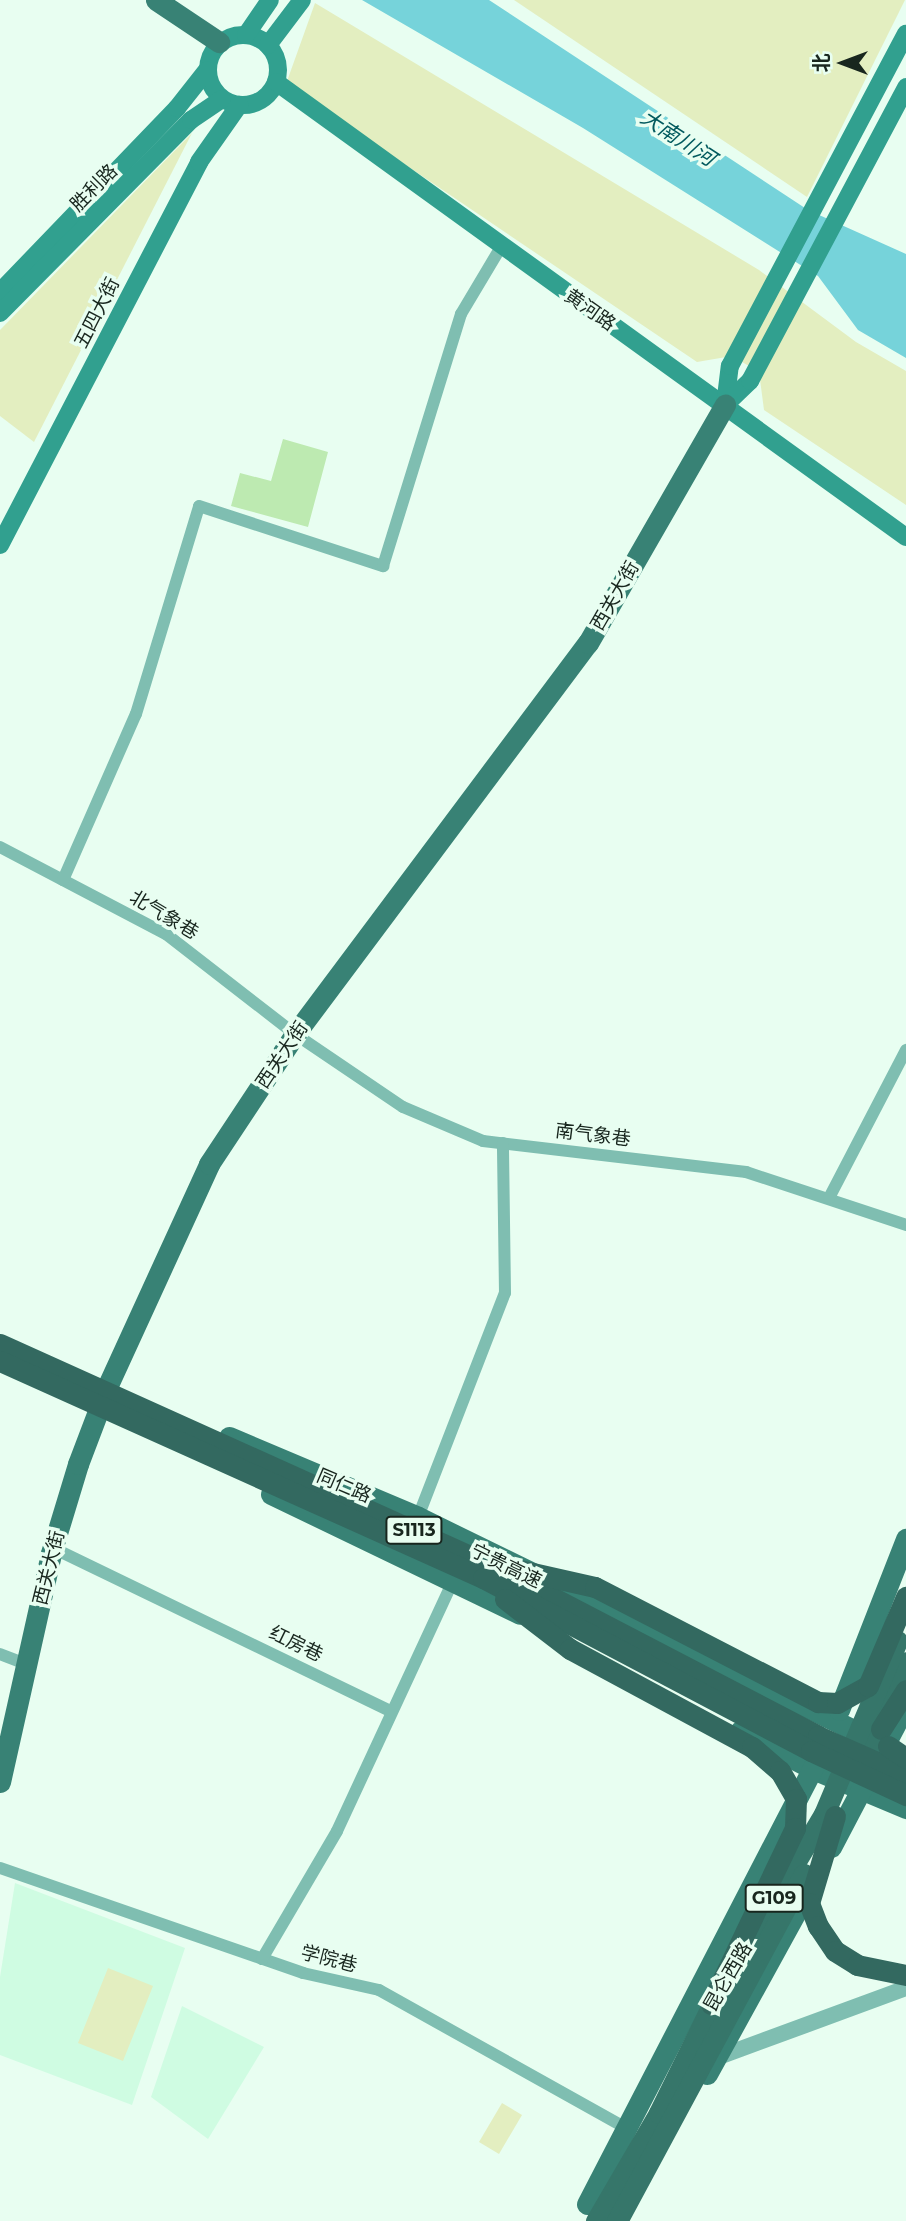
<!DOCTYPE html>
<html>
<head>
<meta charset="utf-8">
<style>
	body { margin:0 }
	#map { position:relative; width:906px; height:2221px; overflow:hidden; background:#e8fef1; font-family:Montserrat,"Noto Sans SC",sans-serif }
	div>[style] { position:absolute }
	.built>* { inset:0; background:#cffce2 }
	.green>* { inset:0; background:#e3eec0 }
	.water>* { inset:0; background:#76d3da }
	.building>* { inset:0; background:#bdeab1 }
	.minor>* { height:12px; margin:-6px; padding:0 6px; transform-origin:6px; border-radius:6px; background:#7fbeb1 }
	.tertiary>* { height:16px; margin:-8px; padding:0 8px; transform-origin:8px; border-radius:8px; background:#7fbeb1 }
	.secondary>* { height:18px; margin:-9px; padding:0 9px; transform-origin:9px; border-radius:9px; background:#31a08f }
	.secondary>.ring { margin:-9px; padding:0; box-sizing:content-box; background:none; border:18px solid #31a08f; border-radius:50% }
	.primary>* { height:21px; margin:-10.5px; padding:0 10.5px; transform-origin:10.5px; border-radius:10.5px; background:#388275 }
	.trunk>* { height:21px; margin:-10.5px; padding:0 10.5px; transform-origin:10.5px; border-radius:10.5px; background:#36766a }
	.motorway>* { height:21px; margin:-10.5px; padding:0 10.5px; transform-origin:10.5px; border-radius:10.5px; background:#336960 }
	span { translate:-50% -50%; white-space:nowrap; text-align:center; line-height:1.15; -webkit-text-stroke:7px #e8fef1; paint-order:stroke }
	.shield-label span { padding:2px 5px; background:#e8fef1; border:2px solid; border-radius:5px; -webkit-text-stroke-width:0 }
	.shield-label { font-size:18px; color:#18261e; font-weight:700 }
	.street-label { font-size:19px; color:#18261e }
	.water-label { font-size:21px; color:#025a5e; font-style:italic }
	.north { position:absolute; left:808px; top:28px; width:70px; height:70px; -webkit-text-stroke:5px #e8fef1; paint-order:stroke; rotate:270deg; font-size:19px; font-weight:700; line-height:28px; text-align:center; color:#18261e }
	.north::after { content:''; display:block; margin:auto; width:24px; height:32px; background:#18261e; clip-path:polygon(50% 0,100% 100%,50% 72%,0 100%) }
</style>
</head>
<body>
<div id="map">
	<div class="built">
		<div style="clip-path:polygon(15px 1883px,185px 1948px,132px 2105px,0 2055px,0 1977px)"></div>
		<div style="clip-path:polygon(182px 2006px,264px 2047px,208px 2139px,151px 2097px)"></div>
	</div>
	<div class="green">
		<div style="clip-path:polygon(514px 0,905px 0,807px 197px)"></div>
		<div style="clip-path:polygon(315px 3px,759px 270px,856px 342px,906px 371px,906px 505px,764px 410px,759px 372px,732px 356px,697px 362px,286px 84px)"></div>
		<div style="clip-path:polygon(192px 133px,34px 442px,0 416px,0 330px)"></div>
		<div style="clip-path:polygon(108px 1968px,153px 1986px,123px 2061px,78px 2043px)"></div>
		<div style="clip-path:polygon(502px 2103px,522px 2115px,499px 2154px,479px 2142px)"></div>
	</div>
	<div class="water">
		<div style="clip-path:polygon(362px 0,489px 0,808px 210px,906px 254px,906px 358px,858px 330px,818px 276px,583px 128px)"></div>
	</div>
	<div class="building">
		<div style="clip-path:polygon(283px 439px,328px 452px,308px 527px,231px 506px,240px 473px,271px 481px)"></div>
	</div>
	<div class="minor">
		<div style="left:0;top:847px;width:187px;rotate:27.7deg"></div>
		<div style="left:166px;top:934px;width:163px;rotate:37.8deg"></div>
		<div style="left:295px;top:1034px;width:130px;rotate:34.1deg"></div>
		<div style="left:403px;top:1107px;width:87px;rotate:23deg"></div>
		<div style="left:483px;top:1141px;width:265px;rotate:6.7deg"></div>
		<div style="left:746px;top:1172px;width:169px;rotate:18.3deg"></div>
		<div style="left:63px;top:880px;width:181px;rotate:-66.3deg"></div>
		<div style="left:136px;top:714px;width:217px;rotate:-73.1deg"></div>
		<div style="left:199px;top:506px;width:194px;rotate:18.1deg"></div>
		<div style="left:383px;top:566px;width:264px;rotate:-72.8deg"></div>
		<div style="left:461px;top:314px;width:78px;rotate:-59.2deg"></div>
		<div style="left:829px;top:1198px;width:167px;rotate:-62.5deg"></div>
		<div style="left:418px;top:1517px;width:240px;rotate:-68.8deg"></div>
		<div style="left:505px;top:1293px;width:150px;rotate:-90.8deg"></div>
		<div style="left:53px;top:1548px;width:374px;rotate:25.8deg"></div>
		<div style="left:0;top:1654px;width:28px;rotate:21deg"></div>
		<div style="left:0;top:1868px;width:321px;rotate:19.1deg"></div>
		<div style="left:303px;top:1973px;width:78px;rotate:12.6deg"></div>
		<div style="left:379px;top:1990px;width:287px;rotate:29.2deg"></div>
		<div style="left:262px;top:1959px;width:148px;rotate:-59.6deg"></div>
		<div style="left:337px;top:1831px;width:278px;rotate:-65.1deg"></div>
	</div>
	<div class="tertiary">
		<div style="left:716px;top:2058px;width:202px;rotate:-20.2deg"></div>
	</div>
	<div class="secondary">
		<div class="ring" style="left:208px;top:35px;width:52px;height:52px"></div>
		<div style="left:246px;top:35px;width:42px;rotate:-55.6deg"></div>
		<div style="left:268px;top:45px;width:56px;rotate:-52.9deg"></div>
		<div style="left:276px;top:82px;width:777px;rotate:35.84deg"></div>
		<div style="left:0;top:292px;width:255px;rotate:-46.1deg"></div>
		<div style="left:177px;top:108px;width:48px;rotate:-51.7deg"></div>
		<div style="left:0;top:313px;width:272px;rotate:-45.3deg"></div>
		<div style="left:191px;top:120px;width:37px;rotate:-34deg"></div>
		<div style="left:725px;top:405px;width:39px;rotate:-83deg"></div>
		<div style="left:730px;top:366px;width:376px;rotate:-62.1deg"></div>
		<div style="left:725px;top:405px;width:35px;rotate:-44deg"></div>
		<div style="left:750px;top:381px;width:333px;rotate:-62deg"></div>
		<div style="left:0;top:545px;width:432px;rotate:-62.5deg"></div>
		<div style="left:199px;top:162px;width:70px;rotate:-54.9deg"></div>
	</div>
	<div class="primary">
		<div style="left:156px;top:0;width:76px;rotate:33.7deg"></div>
		<div style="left:229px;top:1437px;width:205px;rotate:22.9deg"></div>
		<div style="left:418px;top:1517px;width:508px;rotate:26.06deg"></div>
		<div style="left:271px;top:1494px;width:276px;rotate:25.7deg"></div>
		<div style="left:839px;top:1710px;width:184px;rotate:-68.6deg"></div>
		<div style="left:740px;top:1731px;width:82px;rotate:27.5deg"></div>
		<div style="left:813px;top:1769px;width:101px;rotate:22.8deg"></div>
		<div style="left:0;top:1782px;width:235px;rotate:-77.4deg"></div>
		<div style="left:51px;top:1553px;width:93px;rotate:-73.1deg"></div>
		<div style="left:78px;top:1464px;width:85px;rotate:-69.2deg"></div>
		<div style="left:108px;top:1385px;width:243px;rotate:-65.4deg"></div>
		<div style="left:209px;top:1164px;width:156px;rotate:-56.5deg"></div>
		<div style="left:295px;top:1034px;width:489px;rotate:-53.2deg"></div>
		<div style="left:588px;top:643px;width:275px;rotate:-60.1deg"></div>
		<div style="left:831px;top:1847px;width:161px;rotate:-62.3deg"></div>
		<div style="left:707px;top:2074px;width:220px;rotate:-61.2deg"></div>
		<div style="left:587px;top:2204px;width:502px;rotate:-62.62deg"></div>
	</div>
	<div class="trunk">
		<div style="left:860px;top:1772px;width:119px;rotate:-67.3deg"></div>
		<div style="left:756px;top:1928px;width:133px;rotate:-59.2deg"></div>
		<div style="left:824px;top:1814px;width:188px;rotate:-67.1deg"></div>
		<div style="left:596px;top:2221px;width:125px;rotate:-59.7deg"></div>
		<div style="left:659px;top:2113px;width:138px;rotate:-63.8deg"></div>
		<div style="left:617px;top:2221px;width:394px;rotate:-61.7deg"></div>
	</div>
	<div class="motorway">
		<div style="left:0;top:1344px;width:538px;rotate:24.28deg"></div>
		<div style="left:490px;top:1565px;width:370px;rotate:27.5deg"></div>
		<div style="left:818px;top:1736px;width:96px;rotate:23.9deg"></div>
		<div style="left:0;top:1361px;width:530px;rotate:24.19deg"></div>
		<div style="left:483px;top:1578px;width:371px;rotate:27.8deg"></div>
		<div style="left:811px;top:1751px;width:105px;rotate:24.9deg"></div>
		<div style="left:506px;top:1567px;width:91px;rotate:12.7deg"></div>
		<div style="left:595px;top:1587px;width:251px;rotate:27.3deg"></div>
		<div style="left:818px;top:1702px;width:19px;rotate:3deg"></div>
		<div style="left:837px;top:1703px;width:35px;rotate:-29deg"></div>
		<div style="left:868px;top:1686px;width:97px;rotate:-66.9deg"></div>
		<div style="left:505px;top:1599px;width:82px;rotate:37.6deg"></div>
		<div style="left:570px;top:1649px;width:207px;rotate:28.3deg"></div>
		<div style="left:752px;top:1747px;width:37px;rotate:41deg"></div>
		<div style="left:780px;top:1771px;width:32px;rotate:60deg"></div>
		<div style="left:796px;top:1799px;width:29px;rotate:92deg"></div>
		<div style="left:795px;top:1828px;width:195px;rotate:115.5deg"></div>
		<div style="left:881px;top:1729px;width:46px;rotate:-57.3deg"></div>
		<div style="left:888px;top:1746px;width:22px;rotate:34deg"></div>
		<div style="left:835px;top:1816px;width:91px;rotate:106.6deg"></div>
		<div style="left:809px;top:1903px;width:25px;rotate:69deg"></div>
		<div style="left:818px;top:1926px;width:30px;rotate:56deg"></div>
		<div style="left:835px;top:1951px;width:26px;rotate:32deg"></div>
		<div style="left:857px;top:1965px;width:50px;rotate:11.5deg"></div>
	</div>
	<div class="shield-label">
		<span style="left:414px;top:1530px">S1113</span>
		<span style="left:774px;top:1898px">G109</span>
	</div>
	<div class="street-label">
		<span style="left:94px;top:188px;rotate:-45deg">胜利路</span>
		<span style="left:590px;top:310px;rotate:35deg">黄河路</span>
		<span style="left:97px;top:313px;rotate:-63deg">五四大街</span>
		<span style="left:615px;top:596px;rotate:-60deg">西关大街</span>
		<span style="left:164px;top:915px;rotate:31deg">北气象巷</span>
		<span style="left:282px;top:1055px;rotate:-56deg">西关大街</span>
		<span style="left:593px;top:1135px;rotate:7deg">南气象巷</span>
		<span style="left:344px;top:1486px;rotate:23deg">同仁路</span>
		<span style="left:506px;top:1566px;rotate:26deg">宁贵高速</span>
		<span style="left:49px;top:1568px;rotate:-76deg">西关大街</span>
		<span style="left:296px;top:1644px;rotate:26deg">红房巷</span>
		<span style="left:329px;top:1959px;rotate:14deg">学院巷</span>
		<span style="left:728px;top:1977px;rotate:-60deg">昆仑西路</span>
	</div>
	<div class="water-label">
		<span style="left:678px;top:138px;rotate:33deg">大南川河</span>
	</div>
	<div class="north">北</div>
</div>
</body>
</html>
